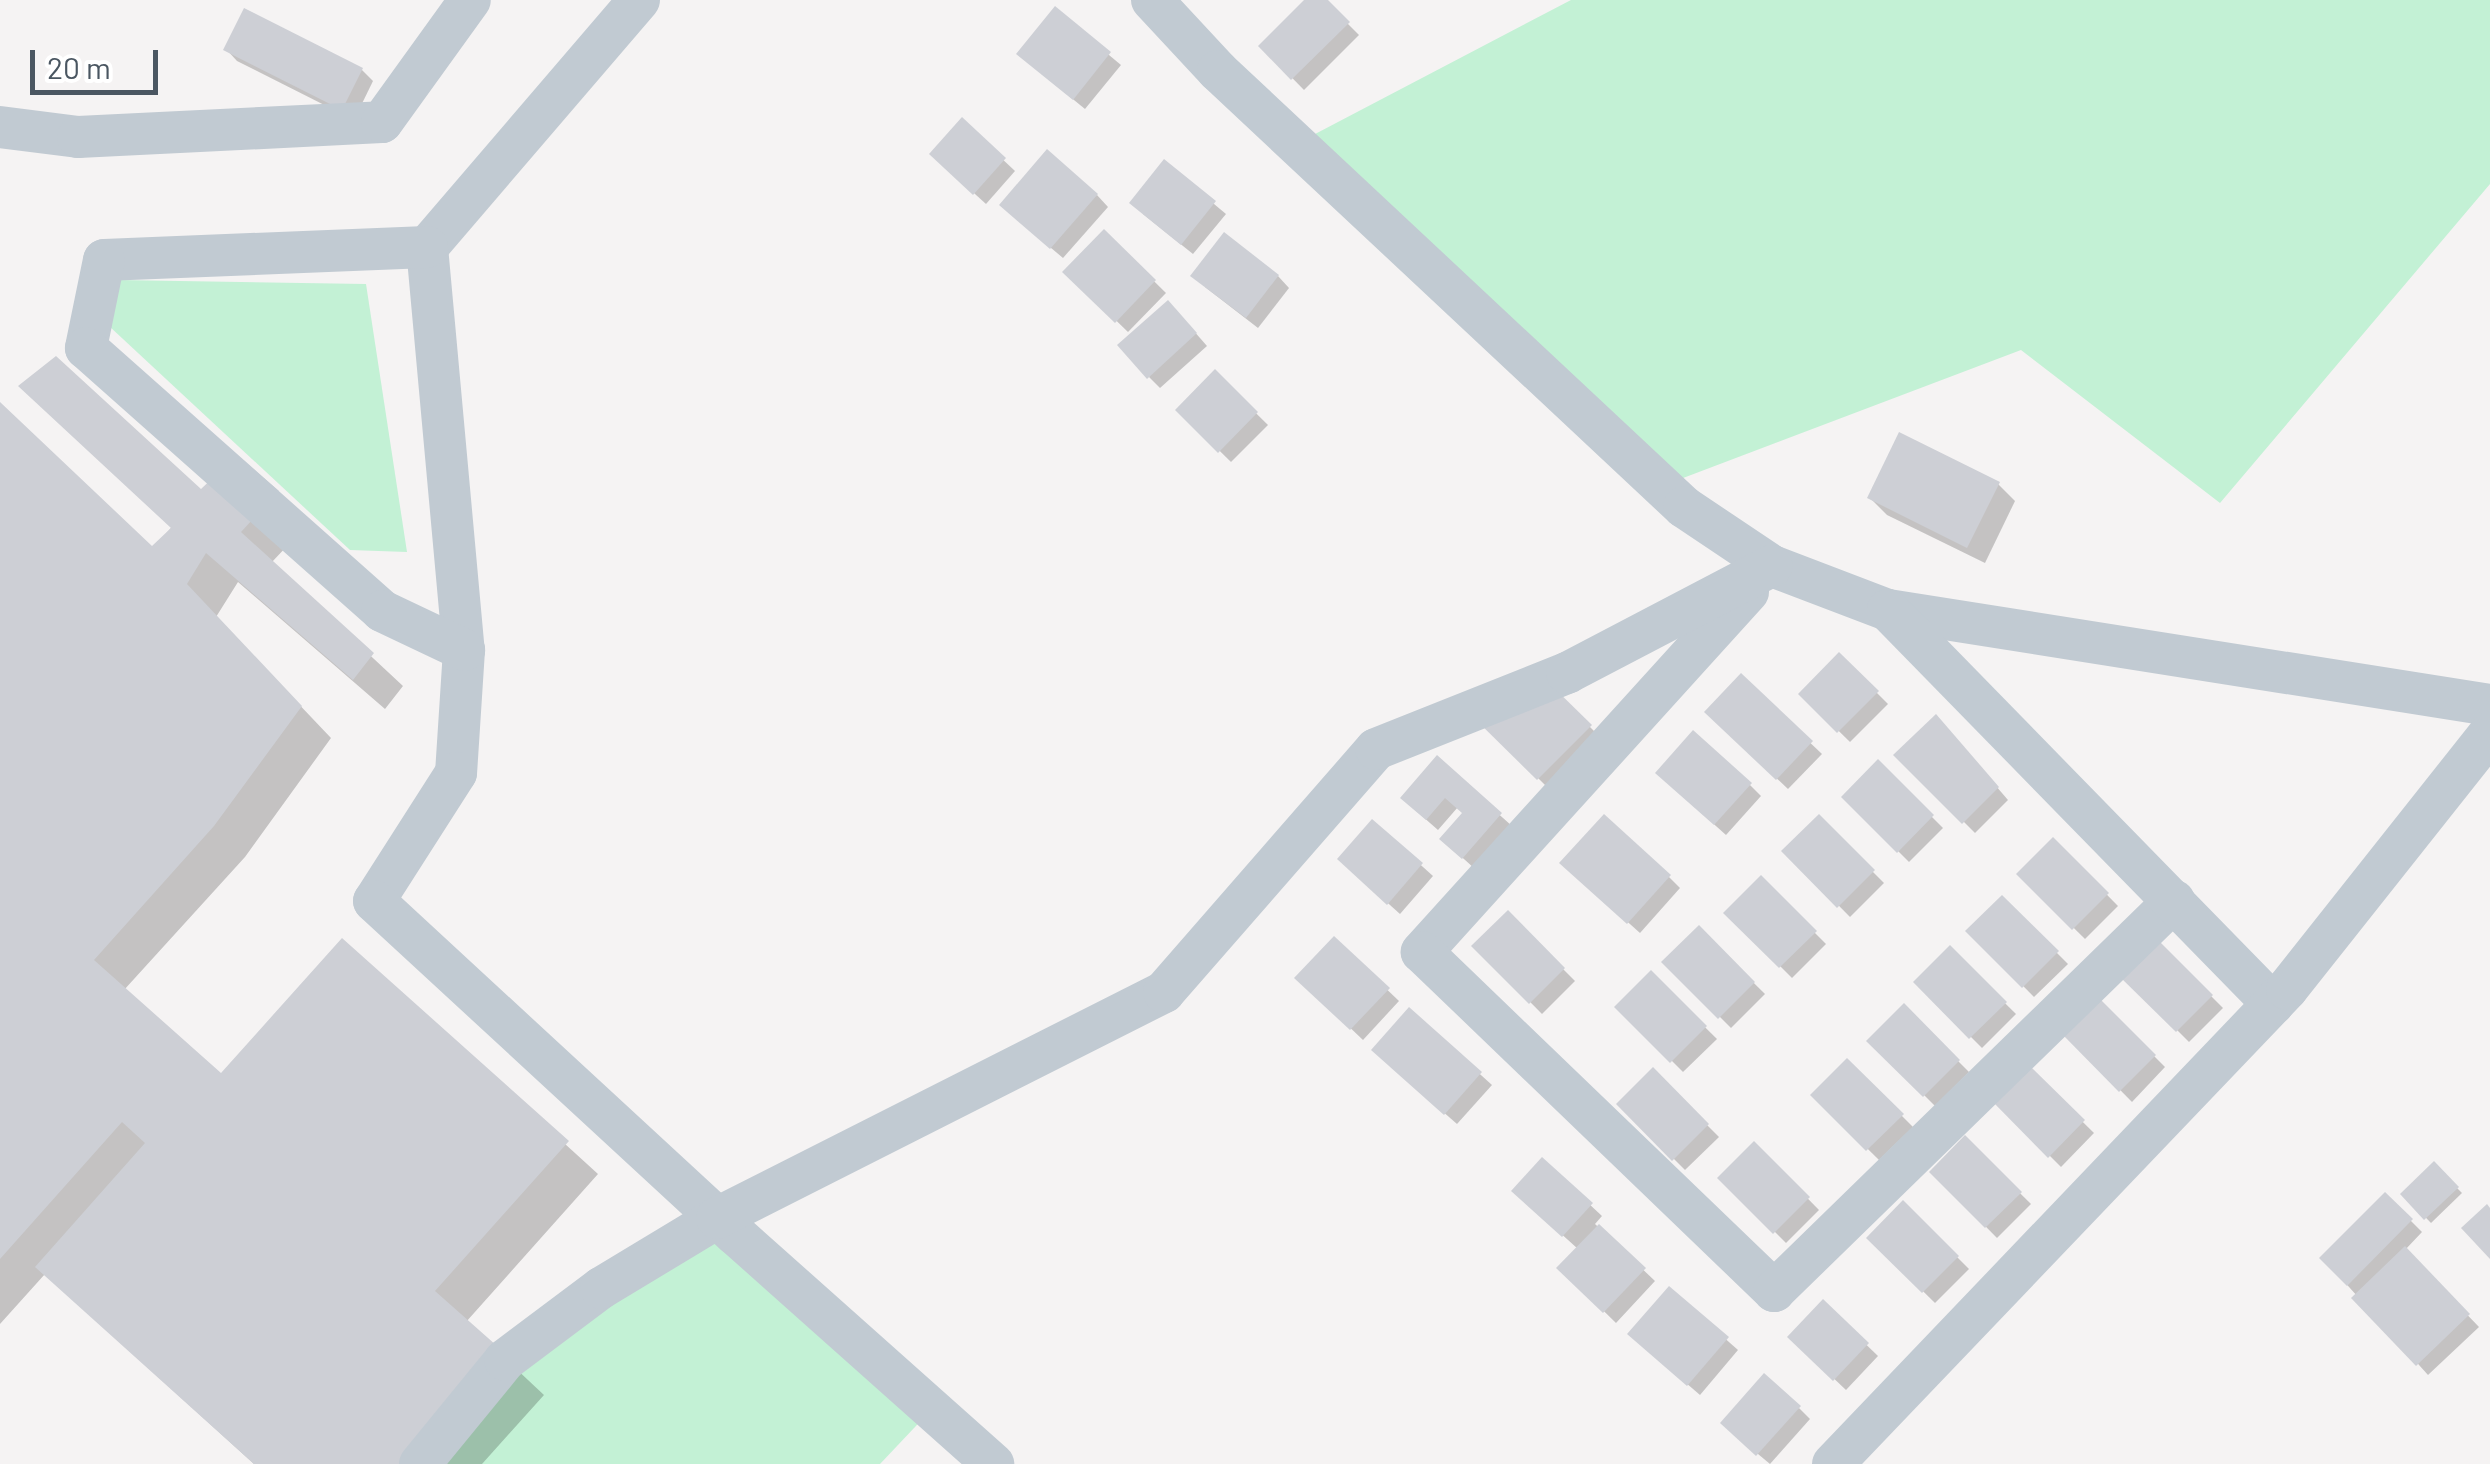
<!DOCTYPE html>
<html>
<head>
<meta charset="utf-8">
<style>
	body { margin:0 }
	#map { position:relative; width:2490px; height:1464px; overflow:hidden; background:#f5f3f3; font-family:Barlow,sans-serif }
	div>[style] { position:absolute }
	.green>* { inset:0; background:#c3f1d5 }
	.shadow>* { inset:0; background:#0003 }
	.building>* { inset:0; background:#cdcfd5 }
	.minor>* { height:42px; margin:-21px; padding:0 21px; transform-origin:21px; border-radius:21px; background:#c1cad2 }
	span { translate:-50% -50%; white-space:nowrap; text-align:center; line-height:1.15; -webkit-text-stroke:8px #fff; paint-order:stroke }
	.scale { position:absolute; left:30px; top:50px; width:128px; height:45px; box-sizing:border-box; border:5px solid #4a5661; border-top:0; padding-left:12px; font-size:30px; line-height:35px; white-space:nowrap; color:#4a5661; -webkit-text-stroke:8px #fff; paint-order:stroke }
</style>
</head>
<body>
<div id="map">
	<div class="green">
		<div style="clip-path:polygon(1571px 0,2490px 0,2490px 184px,2220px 503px,2021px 350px,1662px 486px,1296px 144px)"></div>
		<div style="clip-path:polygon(119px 280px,366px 284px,407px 552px,350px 550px,109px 326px)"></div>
		<div style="clip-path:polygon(717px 1218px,932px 1409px,880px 1464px,430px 1464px,505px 1360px)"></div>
	</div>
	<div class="shadow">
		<div style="clip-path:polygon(1308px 0,1324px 0,1359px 35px,1304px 90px,1261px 46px)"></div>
		<div style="clip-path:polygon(1055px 10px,1121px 65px,1085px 109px,1031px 65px)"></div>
		<div style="clip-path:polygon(226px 49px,362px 70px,373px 81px,354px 120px,237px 61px)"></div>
		<div style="clip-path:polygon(962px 121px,1015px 171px,986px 204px,943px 165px)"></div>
		<div style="clip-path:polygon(1165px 163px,1226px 214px,1193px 254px,1143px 214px)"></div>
		<div style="clip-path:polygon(1097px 195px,1108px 207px,1063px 258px,1013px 216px)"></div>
		<div style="clip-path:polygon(1104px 232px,1166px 293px,1128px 332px,1066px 272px)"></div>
		<div style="clip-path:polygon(1278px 276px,1289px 288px,1258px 328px,1205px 287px)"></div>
		<div style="clip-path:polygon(1179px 314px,1207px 346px,1160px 388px,1149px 377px)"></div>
		<div style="clip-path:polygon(1215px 373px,1268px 425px,1231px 462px,1178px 410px)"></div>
		<div style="clip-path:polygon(0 405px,152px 550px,201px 493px,308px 524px,271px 563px,403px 686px,385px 709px,238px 582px,216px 617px,331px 738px,245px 857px,124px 990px,221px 1077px,342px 941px,598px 1174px,466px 1322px,544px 1395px,482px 1464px,254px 1464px,45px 1274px,0 1324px)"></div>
		<div style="clip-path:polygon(1998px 484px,2015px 501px,1985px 563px,1887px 515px,1870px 498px)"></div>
		<div style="clip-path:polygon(1839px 655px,1888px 704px,1850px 742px,1801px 694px)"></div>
		<div style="clip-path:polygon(1741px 677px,1822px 754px,1788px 789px,1707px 712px)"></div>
		<div style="clip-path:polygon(1547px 684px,1601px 738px,1550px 790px,1474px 714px)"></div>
		<div style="clip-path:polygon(1947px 729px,2008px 800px,1975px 833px,1897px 755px)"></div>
		<div style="clip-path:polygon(1437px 759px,1512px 826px,1475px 869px,1454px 850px,1465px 813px,1458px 807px,1438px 830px,1414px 809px)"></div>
		<div style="clip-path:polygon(1878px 763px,1943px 828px,1909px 862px,1844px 797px)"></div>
		<div style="clip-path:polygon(1669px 784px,1750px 785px,1761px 796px,1726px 835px)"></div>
		<div style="clip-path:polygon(1819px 818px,1884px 883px,1850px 917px,1785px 851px)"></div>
		<div style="clip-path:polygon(1373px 822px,1433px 876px,1400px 914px,1351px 870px)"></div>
		<div style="clip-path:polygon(2053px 840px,2118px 906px,2085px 939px,2019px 874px)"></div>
		<div style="clip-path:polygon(1574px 874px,1669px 877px,1680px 888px,1640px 933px)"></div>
		<div style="clip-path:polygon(1761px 879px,1826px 944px,1792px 978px,1727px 913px)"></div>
		<div style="clip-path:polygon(2002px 898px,2068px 964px,2034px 997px,1969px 931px)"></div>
		<div style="clip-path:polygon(1508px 914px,1575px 981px,1542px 1014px,1475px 946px)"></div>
		<div style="clip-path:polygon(1699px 929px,1765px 994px,1731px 1028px,1665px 962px)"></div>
		<div style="clip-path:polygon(1334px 939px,1399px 1001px,1363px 1040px,1298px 978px)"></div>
		<div style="clip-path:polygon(2157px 942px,2223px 1008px,2189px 1042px,2123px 976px)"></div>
		<div style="clip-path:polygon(1950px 949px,2016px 1014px,1982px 1048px,1916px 982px)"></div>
		<div style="clip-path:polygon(1651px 974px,1717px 1039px,1683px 1072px,1618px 1007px)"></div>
		<div style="clip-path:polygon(2100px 1002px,2165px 1067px,2132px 1102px,2067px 1036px)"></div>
		<div style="clip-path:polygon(1904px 1007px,1969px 1072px,1935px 1106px,1870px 1041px)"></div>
		<div style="clip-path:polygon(1409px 1010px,1492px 1085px,1457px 1124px,1385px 1061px)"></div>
		<div style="clip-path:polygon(1847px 1061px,1913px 1127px,1879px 1160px,1813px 1095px)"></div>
		<div style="clip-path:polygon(2028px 1068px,2094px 1133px,2061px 1167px,1995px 1101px)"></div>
		<div style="clip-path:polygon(1653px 1071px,1719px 1137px,1685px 1170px,1619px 1104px)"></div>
		<div style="clip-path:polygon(1965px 1139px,2031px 1204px,1997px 1238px,1932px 1172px)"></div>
		<div style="clip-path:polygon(1754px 1144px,1819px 1210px,1786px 1243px,1721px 1178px)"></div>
		<div style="clip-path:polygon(1542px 1160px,1602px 1216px,1595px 1224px,1655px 1281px,1616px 1323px,1560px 1268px,1578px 1249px,1526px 1202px)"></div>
		<div style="clip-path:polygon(2434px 1165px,2462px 1193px,2431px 1223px,2403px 1194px)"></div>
		<div style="clip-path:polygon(2385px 1195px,2422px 1232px,2405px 1250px,2479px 1327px,2428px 1375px,2323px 1258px)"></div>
		<div style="clip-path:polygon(1903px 1203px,1969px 1269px,1935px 1303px,1869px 1238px)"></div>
		<div style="clip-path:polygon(1669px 1289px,1738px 1350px,1700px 1395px,1642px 1345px)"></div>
		<div style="clip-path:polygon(1823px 1303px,1878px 1356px,1846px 1390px,1790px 1337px)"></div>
		<div style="clip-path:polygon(1799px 1408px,1810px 1419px,1770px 1464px,1734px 1434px)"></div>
	</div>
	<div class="building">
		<div style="clip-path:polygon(1304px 0,1328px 0,1350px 22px,1291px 80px,1258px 46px)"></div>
		<div style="clip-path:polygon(1055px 6px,1111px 52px,1073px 100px,1016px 54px)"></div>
		<div style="clip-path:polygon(244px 8px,363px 68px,342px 110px,223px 50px)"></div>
		<div style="clip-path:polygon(962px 117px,1006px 158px,973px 195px,929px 154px)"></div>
		<div style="clip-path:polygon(1047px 149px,1098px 194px,1050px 249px,999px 205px)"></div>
		<div style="clip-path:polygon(1164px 159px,1216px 201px,1181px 245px,1129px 203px)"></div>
		<div style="clip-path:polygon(1104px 229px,1156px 280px,1115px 323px,1062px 272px)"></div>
		<div style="clip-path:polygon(1224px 232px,1279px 275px,1246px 318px,1190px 276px)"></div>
		<div style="clip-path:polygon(1168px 300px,1197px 333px,1147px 379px,1117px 345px)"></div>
		<div style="clip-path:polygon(56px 356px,201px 489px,237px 455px,279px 491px,241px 532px,374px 653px,353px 680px,206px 553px,187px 584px,302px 706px,214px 826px,94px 960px,221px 1073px,342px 938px,569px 1141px,435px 1291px,515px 1362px,424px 1464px,254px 1464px,35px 1267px,145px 1143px,122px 1122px,0 1259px,0 402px,152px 546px,171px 528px,18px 386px)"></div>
		<div style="clip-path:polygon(1215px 369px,1258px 412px,1218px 453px,1175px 410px)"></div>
		<div style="clip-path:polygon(1899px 432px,2000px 482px,1967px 548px,1867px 498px)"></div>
		<div style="clip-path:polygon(1839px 652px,1879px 691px,1837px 733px,1798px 694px)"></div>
		<div style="clip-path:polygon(1741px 673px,1813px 741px,1776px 780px,1704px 712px)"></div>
		<div style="clip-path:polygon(1547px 681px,1592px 725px,1537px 780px,1469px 713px)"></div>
		<div style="clip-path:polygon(1936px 714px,1999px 787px,1962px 824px,1893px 755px)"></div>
		<div style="clip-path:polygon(1693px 730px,1752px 783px,1714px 825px,1655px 773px)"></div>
		<div style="clip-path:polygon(1437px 755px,1502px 813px,1462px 859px,1439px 839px,1462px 813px,1445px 798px,1426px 820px,1400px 798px)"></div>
		<div style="clip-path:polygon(1878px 759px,1934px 815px,1897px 853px,1841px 797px)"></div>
		<div style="clip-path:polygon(1604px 814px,1671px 875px,1627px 924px,1559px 863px)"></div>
		<div style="clip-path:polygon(1819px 814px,1875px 870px,1837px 908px,1781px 851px)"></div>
		<div style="clip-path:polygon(1372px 819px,1423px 863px,1387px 905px,1337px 859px)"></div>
		<div style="clip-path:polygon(2053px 837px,2109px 893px,2072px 930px,2016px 874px)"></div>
		<div style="clip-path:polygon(1761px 875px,1817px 931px,1779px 968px,1723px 913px)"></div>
		<div style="clip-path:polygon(2002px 895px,2059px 951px,2022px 988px,1965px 931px)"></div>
		<div style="clip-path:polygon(1508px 910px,1565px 968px,1529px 1004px,1471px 946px)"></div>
		<div style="clip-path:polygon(1699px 925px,1755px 982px,1718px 1019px,1661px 962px)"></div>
		<div style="clip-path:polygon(1334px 936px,1390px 988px,1350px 1030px,1294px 978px)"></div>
		<div style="clip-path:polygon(2157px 939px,2213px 995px,2176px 1032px,2119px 976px)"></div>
		<div style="clip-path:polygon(1950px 945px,2007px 1002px,1969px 1039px,1913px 982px)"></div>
		<div style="clip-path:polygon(1651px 970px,1707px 1026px,1670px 1063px,1614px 1007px)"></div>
		<div style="clip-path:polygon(2100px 999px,2156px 1055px,2119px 1092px,2063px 1035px)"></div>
		<div style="clip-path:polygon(1904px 1003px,1960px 1060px,1923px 1097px,1866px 1041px)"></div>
		<div style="clip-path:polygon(1409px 1007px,1482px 1072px,1444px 1115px,1371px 1050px)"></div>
		<div style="clip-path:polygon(1847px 1058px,1904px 1114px,1866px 1151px,1810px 1095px)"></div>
		<div style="clip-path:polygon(2028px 1064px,2085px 1120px,2048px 1158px,1992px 1101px)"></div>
		<div style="clip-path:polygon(1653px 1067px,1709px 1124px,1672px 1161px,1616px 1104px)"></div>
		<div style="clip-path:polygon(1965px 1135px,2022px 1192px,1985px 1228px,1929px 1172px)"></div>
		<div style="clip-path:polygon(1754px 1141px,1810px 1197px,1773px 1234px,1717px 1178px)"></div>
		<div style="clip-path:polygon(1542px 1157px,1593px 1203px,1562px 1237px,1511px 1191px)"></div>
		<div style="clip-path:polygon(2434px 1161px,2459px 1187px,2424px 1220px,2400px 1194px)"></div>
		<div style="clip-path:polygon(2385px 1192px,2413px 1219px,2347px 1286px,2319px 1258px)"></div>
		<div style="clip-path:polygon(1903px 1200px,1959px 1256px,1922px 1293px,1866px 1238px)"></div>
		<div style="clip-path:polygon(2487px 1204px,2490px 1208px,2490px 1259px,2461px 1228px)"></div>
		<div style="clip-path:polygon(1599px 1224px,1646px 1268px,1603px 1313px,1556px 1268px)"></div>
		<div style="clip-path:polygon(2405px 1246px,2470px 1314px,2416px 1366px,2351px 1298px)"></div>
		<div style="clip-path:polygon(1669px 1286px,1729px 1337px,1687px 1386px,1627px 1334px)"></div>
		<div style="clip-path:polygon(1823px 1299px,1869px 1343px,1833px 1381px,1787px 1337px)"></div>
		<div style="clip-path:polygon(1764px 1373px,1801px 1406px,1756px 1456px,1720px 1423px)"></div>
	</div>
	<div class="minor">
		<div style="left:639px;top:0;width:326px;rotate:130.6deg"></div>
		<div style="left:427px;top:247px;width:405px;rotate:84.8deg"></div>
		<div style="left:464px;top:650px;width:123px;rotate:93.7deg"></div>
		<div style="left:456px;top:773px;width:152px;rotate:122.6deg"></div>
		<div style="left:374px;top:901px;width:491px;rotate:42.7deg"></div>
		<div style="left:735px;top:1234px;width:346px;rotate:41.7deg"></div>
		<div style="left:1152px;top:0;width:97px;rotate:47.1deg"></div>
		<div style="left:1218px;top:71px;width:638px;rotate:43.1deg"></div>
		<div style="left:1684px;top:507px;width:106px;rotate:33.8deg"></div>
		<div style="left:1772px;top:566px;width:124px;rotate:20.8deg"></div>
		<div style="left:1888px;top:610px;width:609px;rotate:8.97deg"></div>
		<div style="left:0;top:127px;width:79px;rotate:7.3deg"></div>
		<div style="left:78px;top:137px;width:304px;rotate:-2.8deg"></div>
		<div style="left:382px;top:122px;width:150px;rotate:-54.2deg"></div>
		<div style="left:427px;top:247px;width:323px;rotate:177.7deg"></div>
		<div style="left:104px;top:260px;width:90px;rotate:101.6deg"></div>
		<div style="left:86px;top:348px;width:396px;rotate:41.6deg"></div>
		<div style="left:382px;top:611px;width:91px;rotate:25.4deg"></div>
		<div style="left:1748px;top:592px;width:486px;rotate:132.2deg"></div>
		<div style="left:1422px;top:952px;width:489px;rotate:43.9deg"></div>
		<div style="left:1774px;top:1291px;width:559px;rotate:-44.27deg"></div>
		<div style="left:1888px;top:610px;width:551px;rotate:45.66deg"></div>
		<div style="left:420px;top:1464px;width:134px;rotate:-50.7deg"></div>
		<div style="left:505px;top:1360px;width:120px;rotate:-36.9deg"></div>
		<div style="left:601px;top:1288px;width:135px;rotate:-31.1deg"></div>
		<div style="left:717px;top:1218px;width:501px;rotate:-26.82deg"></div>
		<div style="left:1164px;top:992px;width:322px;rotate:-48.9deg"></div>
		<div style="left:1376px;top:749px;width:206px;rotate:-21.7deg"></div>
		<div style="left:1567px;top:673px;width:231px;rotate:-27.6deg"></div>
		<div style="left:1833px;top:1464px;width:657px;rotate:-46.29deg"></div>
		<div style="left:2287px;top:989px;width:327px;rotate:-51.6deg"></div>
	</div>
	<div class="scale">20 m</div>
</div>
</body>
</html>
